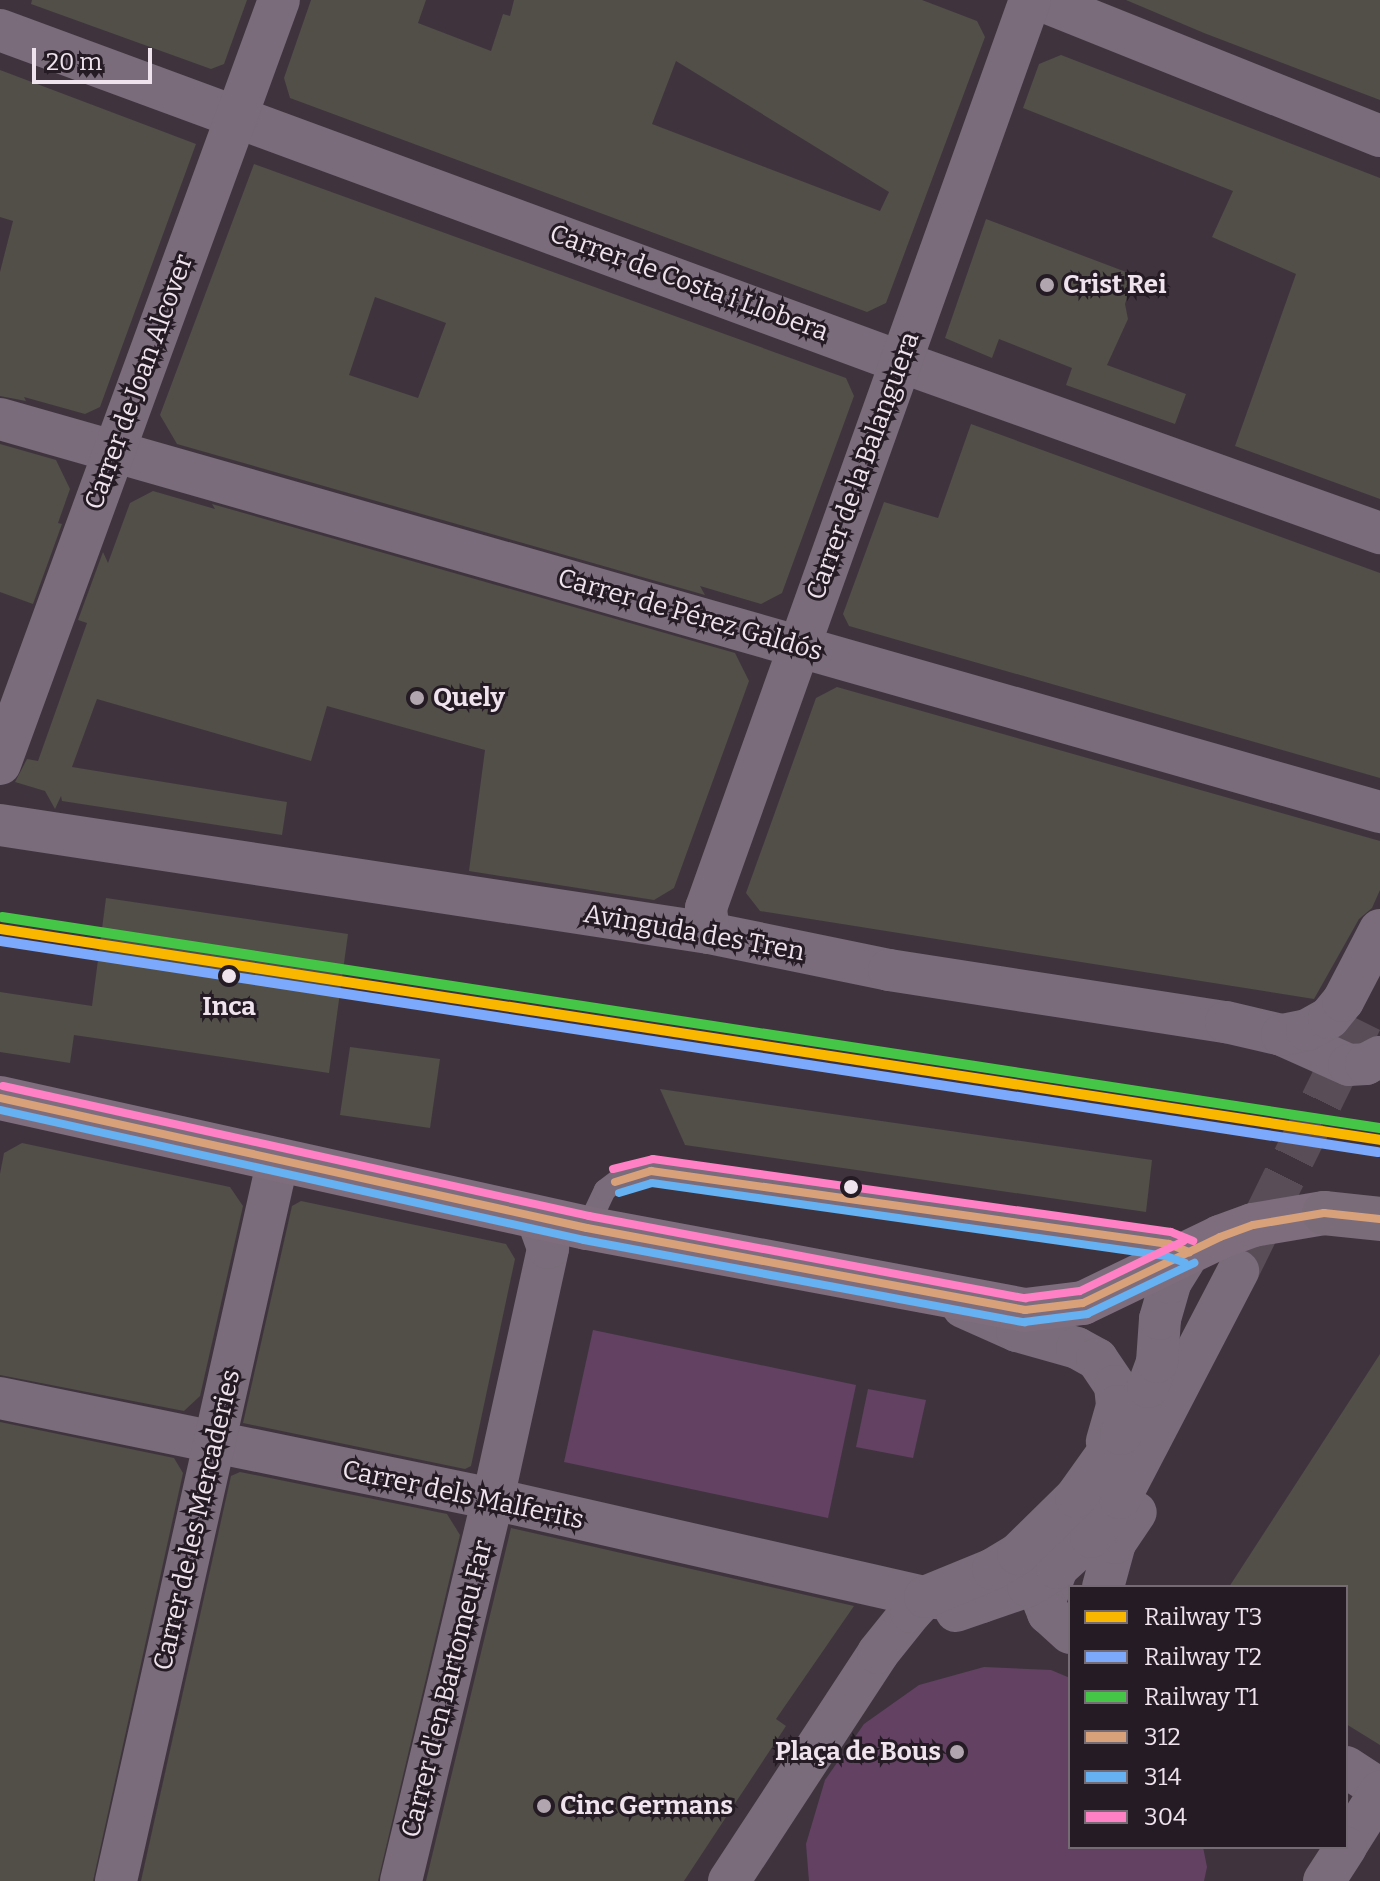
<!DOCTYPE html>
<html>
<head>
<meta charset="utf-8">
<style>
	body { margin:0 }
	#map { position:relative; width:1380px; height:1881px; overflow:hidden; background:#3f343e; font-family:Bitter,serif }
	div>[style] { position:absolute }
	.green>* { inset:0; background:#634162 }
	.building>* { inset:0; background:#514f48 }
	.minor-tunnel>* { height:42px; margin-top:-21px; transform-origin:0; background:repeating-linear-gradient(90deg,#594e58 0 42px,transparent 0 63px) }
	.service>* { height:22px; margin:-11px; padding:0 11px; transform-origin:11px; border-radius:11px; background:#7a6c7a }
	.minor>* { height:42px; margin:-21px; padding:0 21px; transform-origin:21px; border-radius:21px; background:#7a6c7a }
	.secondary>* { height:44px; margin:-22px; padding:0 22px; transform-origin:22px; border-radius:22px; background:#7e6e7d }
	.primary>* { height:44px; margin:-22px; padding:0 22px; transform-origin:22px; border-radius:22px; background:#7b6c7a }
	.bus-1>* { height:8px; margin:-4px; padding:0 4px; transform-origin:4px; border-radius:4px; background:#d9a179 }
	.bus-2>* { height:8px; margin:-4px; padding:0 4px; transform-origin:4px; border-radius:4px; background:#66b1f2 }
	.bus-3>* { height:8px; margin:-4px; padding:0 4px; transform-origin:4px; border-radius:4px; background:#ff80c5 }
	.rail-1>* { height:10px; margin:-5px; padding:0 5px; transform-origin:5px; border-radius:5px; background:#fab700 }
	.rail-2>* { height:10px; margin:-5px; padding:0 5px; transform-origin:5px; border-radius:5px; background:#7ca9fc }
	.rail-3>* { height:10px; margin:-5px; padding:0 5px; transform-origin:5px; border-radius:5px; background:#46c646 }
	.dots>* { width:22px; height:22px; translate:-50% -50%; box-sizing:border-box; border:4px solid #241b24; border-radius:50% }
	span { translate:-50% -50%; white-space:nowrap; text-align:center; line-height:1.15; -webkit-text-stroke:6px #241b24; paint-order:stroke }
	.street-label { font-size:26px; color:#efe3ee }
	.poi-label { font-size:26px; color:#efe3ee; font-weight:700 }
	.left { translate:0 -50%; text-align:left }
	.right { translate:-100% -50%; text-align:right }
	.stop-label { font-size:26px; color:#efe3ee; font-weight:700 }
	.legend { position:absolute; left:1068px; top:1585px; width:280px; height:264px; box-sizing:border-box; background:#241b24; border:2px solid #756b75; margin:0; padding:10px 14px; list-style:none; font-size:24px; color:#efe3ee }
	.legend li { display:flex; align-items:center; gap:16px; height:40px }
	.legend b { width:40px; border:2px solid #756b75 }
	.scale { position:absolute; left:32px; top:48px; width:120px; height:36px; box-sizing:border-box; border:4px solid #efe3ee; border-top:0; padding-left:10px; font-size:24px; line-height:28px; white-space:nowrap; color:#efe3ee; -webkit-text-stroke:6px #241b24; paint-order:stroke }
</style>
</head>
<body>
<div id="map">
	<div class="green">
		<div style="clip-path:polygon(593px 1330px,856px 1385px,828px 1518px,564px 1462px)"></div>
		<div style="clip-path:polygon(868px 1389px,926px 1400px,913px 1458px,856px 1447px)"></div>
		<div style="clip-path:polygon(984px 1667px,1051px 1670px,1070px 1678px,1070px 1847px,1203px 1847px,1207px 1867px,1204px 1881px,809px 1881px,806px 1844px,825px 1780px,864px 1724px,919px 1685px)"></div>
	</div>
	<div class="building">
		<div style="clip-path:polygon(32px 0,247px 0,224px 64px,211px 69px,31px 4px)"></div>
		<div style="clip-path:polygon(evenodd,311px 0,426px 0,418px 23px,491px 51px,503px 14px,510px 16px,514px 0,922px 0,977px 21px,985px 37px,886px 303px,867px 312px,290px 98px,284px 78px,311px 0,676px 61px,889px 192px,880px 211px,652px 124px,676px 61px)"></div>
		<div style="clip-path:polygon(1126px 0,1380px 0,1380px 100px,1204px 33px)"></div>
		<div style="clip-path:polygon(1061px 55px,1380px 178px,1380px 499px,1235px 446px,1296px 274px,1212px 237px,1233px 191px,1023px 108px,1039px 64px)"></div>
		<div style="clip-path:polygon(0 70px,196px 144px,100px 407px,85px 414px,24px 397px,26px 401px,0 396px,0 272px,13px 221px,0 217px)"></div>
		<div style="clip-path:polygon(evenodd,254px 164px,846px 378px,854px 396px,782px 593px,761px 604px,700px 586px,705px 595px,177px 444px,160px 415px,254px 164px,375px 297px,446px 323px,418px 398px,349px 375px,375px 297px)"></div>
		<div style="clip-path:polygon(986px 219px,1134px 275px,1125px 304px,1128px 319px,1107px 365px,1186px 394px,1175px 424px,1066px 385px,1072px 368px,999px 339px,992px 358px,945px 338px)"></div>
		<div style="clip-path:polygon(971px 424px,1380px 573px,1380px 778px,849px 626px,843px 614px,884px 502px,938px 518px)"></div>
		<div style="clip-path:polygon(0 444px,56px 460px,70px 489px,58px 523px,62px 524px,33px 604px,0 592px)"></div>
		<div style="clip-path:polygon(153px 491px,215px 509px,212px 504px,735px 653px,749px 681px,674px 888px,654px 900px,469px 871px,485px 750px,327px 706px,311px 761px,97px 699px,72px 767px,287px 802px,282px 835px,62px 801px,61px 796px,55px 809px,45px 791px,15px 782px,27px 759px,38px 761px,87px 623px,78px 620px,103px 552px,108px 563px,130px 503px)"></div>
		<div style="clip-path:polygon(837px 687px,1380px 841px,1380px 890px,1372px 908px,1359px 919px,1314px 999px,760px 911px,746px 893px,816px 698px)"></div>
		<div style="clip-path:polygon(106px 898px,348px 934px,329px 1073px,74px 1035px,70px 1063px,0 1052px,0 992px,92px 1006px)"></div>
		<div style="clip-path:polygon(350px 1047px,440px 1059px,430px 1128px,340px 1115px)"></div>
		<div style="clip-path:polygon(660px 1089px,1152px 1160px,1146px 1212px,685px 1145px)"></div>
		<div style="clip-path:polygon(22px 1143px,230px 1187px,243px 1206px,200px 1396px,184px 1411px,0 1375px,0 1174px,4px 1153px)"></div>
		<div style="clip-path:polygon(301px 1201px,506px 1244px,515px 1259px,471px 1466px,465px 1469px,243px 1423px,292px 1206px)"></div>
		<div style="clip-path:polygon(1380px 1354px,1380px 1745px,1346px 1724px,1346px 1587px,1229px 1587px)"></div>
		<div style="clip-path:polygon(0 1422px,174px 1458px,183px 1473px,93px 1881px,0 1881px)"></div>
		<div style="clip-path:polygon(240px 1472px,447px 1514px,460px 1535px,378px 1881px,141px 1881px,231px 1476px)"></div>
		<div style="clip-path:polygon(511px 1528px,854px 1606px,776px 1719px,786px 1726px,684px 1881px,426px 1881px)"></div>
	</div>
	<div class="minor-tunnel">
		<div style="left:1238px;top:1271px;width:279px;rotate:-63.8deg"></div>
	</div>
	<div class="service">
		<div style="left:587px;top:1228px;width:42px;rotate:-64.7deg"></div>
		<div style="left:605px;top:1190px;width:21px;rotate:-37deg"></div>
		<div style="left:622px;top:1177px;width:30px;rotate:-12deg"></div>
		<div style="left:651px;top:1171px;width:523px;rotate:8.02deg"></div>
		<div style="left:1169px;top:1244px;width:17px;rotate:21deg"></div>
	</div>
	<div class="minor">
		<div style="left:1040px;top:0;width:366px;rotate:21.8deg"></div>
		<div style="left:0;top:30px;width:960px;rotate:20.23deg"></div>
		<div style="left:901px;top:362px;width:509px;rotate:19.65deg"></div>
		<div style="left:0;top:419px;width:1435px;rotate:15.9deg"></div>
		<div style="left:0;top:764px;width:813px;rotate:-69.94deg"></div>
		<div style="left:0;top:825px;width:717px;rotate:8.66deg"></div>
		<div style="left:709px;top:933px;width:184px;rotate:11.6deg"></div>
		<div style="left:889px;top:970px;width:341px;rotate:8.8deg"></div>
		<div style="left:1226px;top:1022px;width:57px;rotate:13.1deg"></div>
		<div style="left:1282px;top:1035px;width:73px;rotate:24.1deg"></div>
		<div style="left:1349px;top:1065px;width:17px;rotate:-3deg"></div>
		<div style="left:1366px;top:1064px;width:15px;rotate:-28deg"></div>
		<div style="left:709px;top:933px;width:25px;rotate:-97deg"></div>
		<div style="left:706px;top:908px;width:964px;rotate:-70.36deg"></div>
		<div style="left:1282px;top:1035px;width:25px;rotate:-11deg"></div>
		<div style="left:1307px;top:1030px;width:25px;rotate:-29deg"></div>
		<div style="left:1329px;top:1018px;width:22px;rotate:-51deg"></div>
		<div style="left:1343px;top:1001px;width:80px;rotate:-62.5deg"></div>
		<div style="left:963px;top:1307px;width:59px;rotate:24deg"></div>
		<div style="left:1017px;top:1331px;width:62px;rotate:15.8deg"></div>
		<div style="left:1077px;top:1348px;width:23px;rotate:29deg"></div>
		<div style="left:1097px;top:1359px;width:32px;rotate:56deg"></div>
		<div style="left:1115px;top:1386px;width:20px;rotate:84deg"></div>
		<div style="left:1117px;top:1406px;width:37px;rotate:106deg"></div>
		<div style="left:0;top:1398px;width:503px;rotate:11.58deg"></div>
		<div style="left:493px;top:1499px;width:443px;rotate:12.8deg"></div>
		<div style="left:925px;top:1597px;width:57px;rotate:5deg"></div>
		<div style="left:1057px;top:1568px;width:37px;rotate:110deg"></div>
		<div style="left:1044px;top:1603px;width:11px;rotate:68deg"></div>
		<div style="left:1048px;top:1613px;width:30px;rotate:42deg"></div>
		<div style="left:1103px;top:1587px;width:46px;rotate:-74.7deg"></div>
		<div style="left:1115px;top:1543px;width:37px;rotate:-56deg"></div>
		<div style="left:956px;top:1611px;width:76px;rotate:-19.1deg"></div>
		<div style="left:1028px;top:1586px;width:34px;rotate:-32deg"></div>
		<div style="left:1057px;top:1568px;width:46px;rotate:-42.4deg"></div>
		<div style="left:1091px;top:1537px;width:49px;rotate:-53.4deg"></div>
		<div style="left:1120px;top:1498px;width:256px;rotate:-62.5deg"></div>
		<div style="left:1346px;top:1767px;width:40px;rotate:32.9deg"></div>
		<div style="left:1346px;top:1846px;width:64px;rotate:-57.8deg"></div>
		<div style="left:116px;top:1881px;width:740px;rotate:-77.35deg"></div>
		<div style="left:401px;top:1881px;width:393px;rotate:-76.5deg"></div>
		<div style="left:493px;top:1499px;width:257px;rotate:-77.6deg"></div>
		<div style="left:548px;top:1248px;width:33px;rotate:-110deg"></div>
		<div style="left:729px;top:1881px;width:272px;rotate:-56.8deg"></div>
		<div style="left:878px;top:1653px;width:53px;rotate:-51.2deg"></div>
		<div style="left:911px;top:1612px;width:21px;rotate:-47deg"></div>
		<div style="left:925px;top:1597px;width:74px;rotate:-22.4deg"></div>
		<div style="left:993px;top:1569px;width:29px;rotate:-31deg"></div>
		<div style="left:1018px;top:1554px;width:81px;rotate:-44.5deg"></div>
		<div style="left:1076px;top:1497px;width:77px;rotate:-54.5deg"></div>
		<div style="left:1121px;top:1434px;width:54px;rotate:-60.1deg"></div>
		<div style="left:1148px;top:1387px;width:27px;rotate:-70deg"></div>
		<div style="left:1157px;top:1362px;width:43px;rotate:-86deg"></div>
		<div style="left:1160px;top:1319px;width:37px;rotate:-74deg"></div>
		<div style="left:1170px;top:1283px;width:36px;rotate:-58deg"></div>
		<div style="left:1324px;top:1881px;width:40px;rotate:-57.1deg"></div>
	</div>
	<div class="secondary">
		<div style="left:0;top:1098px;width:601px;rotate:12.49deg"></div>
		<div style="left:587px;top:1228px;width:446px;rotate:10.6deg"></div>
		<div style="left:1025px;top:1310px;width:58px;rotate:-6.9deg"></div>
		<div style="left:1083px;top:1303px;width:152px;rotate:-25.7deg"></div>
		<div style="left:1220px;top:1237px;width:35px;rotate:-20deg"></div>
		<div style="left:1253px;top:1225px;width:72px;rotate:-9.6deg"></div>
	</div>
	<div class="primary">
		<div style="left:1324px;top:1213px;width:56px;rotate:6.1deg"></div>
	</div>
	<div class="bus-1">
		<div style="left:0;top:1098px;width:601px;rotate:12.49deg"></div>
		<div style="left:587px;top:1228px;width:446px;rotate:10.6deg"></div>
		<div style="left:1025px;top:1310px;width:58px;rotate:-6.9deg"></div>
		<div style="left:1083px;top:1303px;width:152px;rotate:-25.7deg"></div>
		<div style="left:1220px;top:1237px;width:35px;rotate:-20deg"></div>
		<div style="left:1253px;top:1225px;width:72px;rotate:-9.6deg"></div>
		<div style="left:1324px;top:1213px;width:56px;rotate:6.1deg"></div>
		<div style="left:615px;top:1182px;width:38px;rotate:-17deg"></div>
		<div style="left:651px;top:1171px;width:523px;rotate:8.02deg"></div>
		<div style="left:1169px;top:1244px;width:22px;rotate:22deg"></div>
	</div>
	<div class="bus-2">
		<div style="left:0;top:1110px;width:598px;rotate:12.55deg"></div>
		<div style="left:584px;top:1240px;width:448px;rotate:10.6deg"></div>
		<div style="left:1024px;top:1322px;width:64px;rotate:-7.2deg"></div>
		<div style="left:1087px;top:1314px;width:119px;rotate:-25.5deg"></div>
		<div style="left:619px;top:1193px;width:34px;rotate:-17deg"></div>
		<div style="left:652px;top:1183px;width:519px;rotate:8.08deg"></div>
		<div style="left:1166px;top:1256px;width:20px;rotate:20deg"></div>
	</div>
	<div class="bus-3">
		<div style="left:3px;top:1086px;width:600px;rotate:12.51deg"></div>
		<div style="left:589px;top:1216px;width:444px;rotate:10.7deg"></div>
		<div style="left:1025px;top:1298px;width:55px;rotate:-7.3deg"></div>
		<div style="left:1080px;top:1291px;width:115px;rotate:-25.7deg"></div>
		<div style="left:613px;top:1169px;width:41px;rotate:-14deg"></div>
		<div style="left:653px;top:1159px;width:523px;rotate:8.02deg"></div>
		<div style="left:1171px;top:1232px;width:24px;rotate:22deg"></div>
	</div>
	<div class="rail-1">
		<div style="left:0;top:929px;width:1396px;rotate:8.69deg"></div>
	</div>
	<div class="rail-2">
		<div style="left:0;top:941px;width:1394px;rotate:8.71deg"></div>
	</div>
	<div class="rail-3">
		<div style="left:2px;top:917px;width:1394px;rotate:8.71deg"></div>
	</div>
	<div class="dots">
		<div style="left:1047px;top:285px;background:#b1a6b0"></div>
		<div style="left:417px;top:698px;background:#b1a6b0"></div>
		<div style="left:229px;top:976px;background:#efe3ee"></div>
		<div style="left:851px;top:1187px;background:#efe3ee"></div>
		<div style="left:957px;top:1752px;background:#b1a6b0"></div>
		<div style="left:544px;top:1806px;background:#b1a6b0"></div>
	</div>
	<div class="street-label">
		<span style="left:689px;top:283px;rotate:20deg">Carrer de Costa i Llobera</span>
		<span style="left:139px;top:382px;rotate:-70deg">Carrer de Joan Alcover</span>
		<span style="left:863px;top:466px;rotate:-70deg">Carrer de la Balanguera</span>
		<span style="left:690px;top:615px;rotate:16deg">Carrer de Pérez Galdós</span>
		<span style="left:694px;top:933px;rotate:10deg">Avinguda des Tren</span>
		<span style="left:463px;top:1495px;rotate:12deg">Carrer dels Malferits</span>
		<span style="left:197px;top:1520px;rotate:-77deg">Carrer de les Mercaderies</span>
		<span style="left:447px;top:1689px;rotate:-76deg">Carrer d'en Bartomeu Far</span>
	</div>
	<div class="poi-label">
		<span class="left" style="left:1063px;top:285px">Crist Rei</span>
		<span class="left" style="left:433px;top:698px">Quely</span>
		<span class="right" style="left:941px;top:1752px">Plaça de Bous</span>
		<span class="left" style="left:560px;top:1806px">Cinc Germans</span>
	</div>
	<div class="stop-label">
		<span style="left:229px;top:1007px">Inca</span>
	</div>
	<ul class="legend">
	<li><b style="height:10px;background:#fab700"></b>Railway T3</li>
	<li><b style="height:10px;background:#7ca9fc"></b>Railway T2</li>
	<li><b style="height:10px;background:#46c646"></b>Railway T1</li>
	<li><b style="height:10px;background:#d9a179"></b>312</li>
	<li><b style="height:10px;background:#66b1f2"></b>314</li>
	<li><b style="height:10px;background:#ff80c5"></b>304</li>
	</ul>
	<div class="scale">20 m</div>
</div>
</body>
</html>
